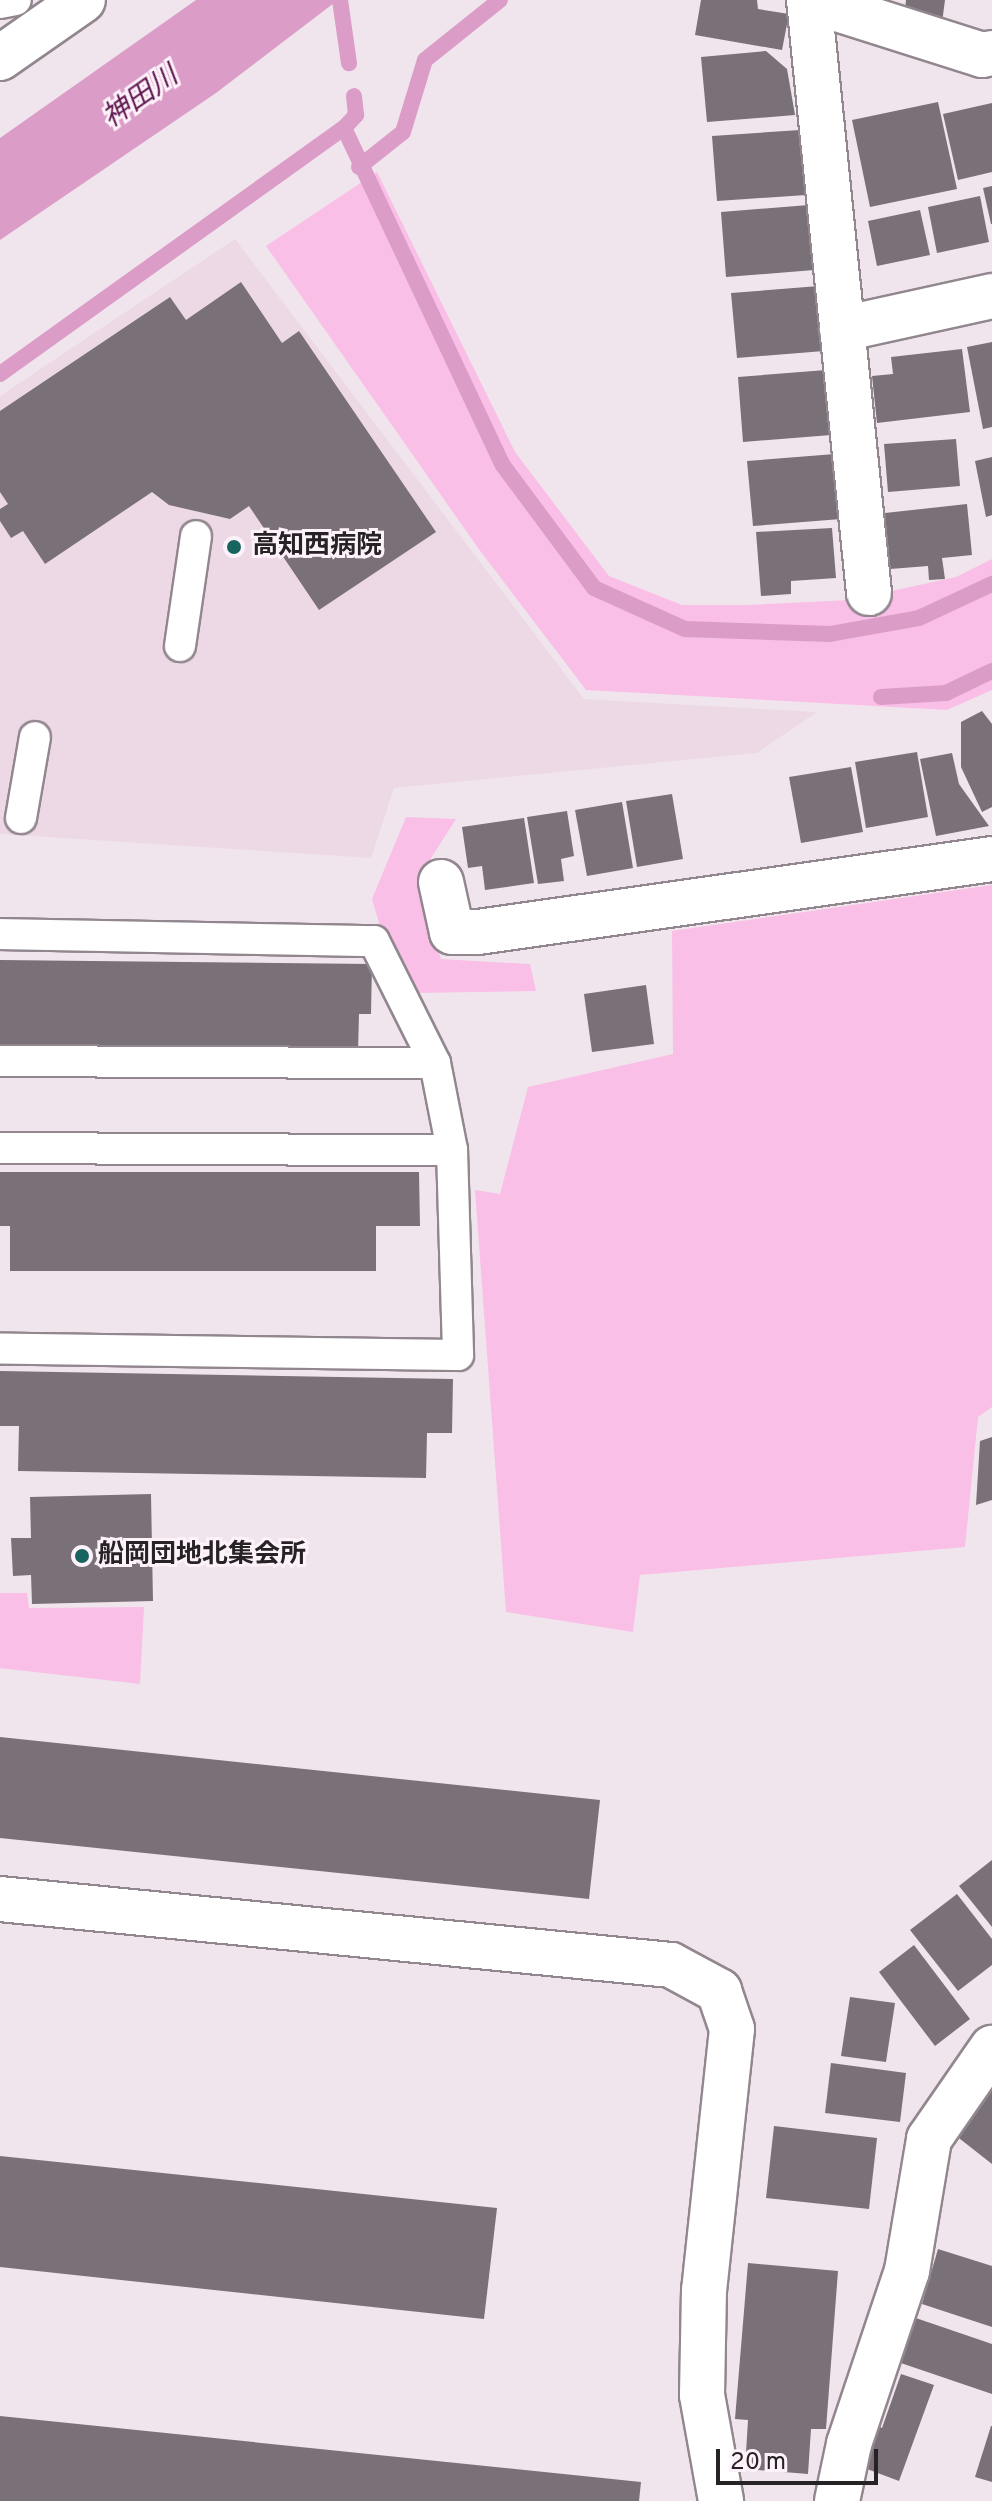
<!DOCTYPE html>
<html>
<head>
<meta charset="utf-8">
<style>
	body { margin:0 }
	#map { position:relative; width:992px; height:2501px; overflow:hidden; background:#f1e5ed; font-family:Overpass,"Noto Sans JP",sans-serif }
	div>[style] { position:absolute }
	.built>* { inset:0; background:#edd9e6 }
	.green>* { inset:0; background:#f9bfe6 }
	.water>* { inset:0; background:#db9dc8 }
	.stream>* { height:16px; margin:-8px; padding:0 8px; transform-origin:8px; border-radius:8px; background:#db9dc8 }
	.building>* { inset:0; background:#7a7077 }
	.roads { filter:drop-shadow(2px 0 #92878e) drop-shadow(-2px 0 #92878e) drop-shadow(0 2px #92878e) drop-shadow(0 -2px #92878e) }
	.lane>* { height:30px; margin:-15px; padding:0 15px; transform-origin:15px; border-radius:15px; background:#fff }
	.street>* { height:44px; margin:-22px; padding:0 22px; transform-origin:22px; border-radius:22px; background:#fff }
	.dots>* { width:22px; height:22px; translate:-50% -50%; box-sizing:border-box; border:4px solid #fef2fa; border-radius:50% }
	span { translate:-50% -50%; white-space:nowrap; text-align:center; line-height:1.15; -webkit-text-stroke:6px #fef2fa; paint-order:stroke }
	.poi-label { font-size:26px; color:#272225; font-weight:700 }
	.left { translate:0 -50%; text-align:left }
	.water-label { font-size:28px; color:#5c144c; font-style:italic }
	.scale { position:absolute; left:716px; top:2449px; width:162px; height:36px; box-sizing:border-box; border:4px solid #272225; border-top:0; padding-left:10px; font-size:24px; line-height:28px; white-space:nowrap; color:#272225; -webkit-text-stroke:6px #fef2fa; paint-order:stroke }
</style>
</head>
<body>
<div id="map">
	<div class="built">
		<div style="clip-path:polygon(235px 239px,584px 699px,817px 712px,757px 753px,394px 788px,371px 858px,0 834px,0 396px)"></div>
	</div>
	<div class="green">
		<div style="clip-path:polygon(377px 172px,515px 452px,609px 576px,682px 605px,748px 605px,850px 600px,956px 577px,992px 559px,992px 690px,947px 710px,586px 690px,481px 552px,266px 246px)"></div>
		<div style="clip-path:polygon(406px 817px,456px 819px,417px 880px,441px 959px,530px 964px,536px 991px,413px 993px,388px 953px,372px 899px)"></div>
		<div style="clip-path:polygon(992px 885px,992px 1407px,978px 1417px,965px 1547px,640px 1575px,633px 1632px,506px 1612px,475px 1190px,500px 1194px,528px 1087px,673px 1054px,672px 931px)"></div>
		<div style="clip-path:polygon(0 1593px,27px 1593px,29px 1608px,144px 1607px,140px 1684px,0 1668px)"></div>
	</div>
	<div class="water">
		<div style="clip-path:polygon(196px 0,338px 0,216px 93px,0 240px,0 138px)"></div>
	</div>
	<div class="stream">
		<div style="left:340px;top:0;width:64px;rotate:81.9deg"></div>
		<div style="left:344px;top:128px;width:371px;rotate:64.8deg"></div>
		<div style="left:502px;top:464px;width:154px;rotate:53.4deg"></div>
		<div style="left:594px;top:588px;width:100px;rotate:24.3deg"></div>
		<div style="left:685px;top:629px;width:145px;rotate:2deg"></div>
		<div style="left:830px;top:634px;width:90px;rotate:-10.2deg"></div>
		<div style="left:919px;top:618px;width:81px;rotate:-25deg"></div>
		<div style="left:359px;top:167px;width:56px;rotate:-38.5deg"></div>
		<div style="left:403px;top:132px;width:75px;rotate:-73deg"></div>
		<div style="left:425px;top:60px;width:96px;rotate:-38.7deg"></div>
		<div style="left:0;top:374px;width:423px;rotate:-35.6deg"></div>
		<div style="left:344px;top:128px;width:18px;rotate:-47deg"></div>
		<div style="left:356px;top:115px;width:19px;rotate:-96deg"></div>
		<div style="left:881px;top:697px;width:65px;rotate:-3.5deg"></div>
		<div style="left:946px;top:693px;width:51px;rotate:-25.6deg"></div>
	</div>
	<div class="building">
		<div style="clip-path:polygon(701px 0,757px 0,758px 9px,789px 14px,782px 50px,695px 35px)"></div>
		<div style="clip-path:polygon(906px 0,945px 0,942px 23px,904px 19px)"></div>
		<div style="clip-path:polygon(766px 51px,787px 69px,795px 115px,707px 122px,701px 57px)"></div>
		<div style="clip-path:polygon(938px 102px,957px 189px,870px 207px,852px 120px)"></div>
		<div style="clip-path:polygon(992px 103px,992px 172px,958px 180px,943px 114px)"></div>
		<div style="clip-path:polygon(800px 130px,806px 195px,717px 201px,712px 136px)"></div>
		<div style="clip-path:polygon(992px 186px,992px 224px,991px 224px,983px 188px)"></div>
		<div style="clip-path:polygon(980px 196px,989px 242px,937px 253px,928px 207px)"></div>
		<div style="clip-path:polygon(809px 205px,814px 270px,726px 277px,721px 212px)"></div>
		<div style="clip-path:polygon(920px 210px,930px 255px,877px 266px,868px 221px)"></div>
		<div style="clip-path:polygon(241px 282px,282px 343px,299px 331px,436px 532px,319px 610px,249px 506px,230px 519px,169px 505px,152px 492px,45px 564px,23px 531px,11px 538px,0 521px,0 509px,8px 504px,0 492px,0 411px,170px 297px,186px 320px)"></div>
		<div style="clip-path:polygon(819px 286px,824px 351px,737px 358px,731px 293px)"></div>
		<div style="clip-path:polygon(992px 342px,992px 427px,983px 429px,967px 347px)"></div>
		<div style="clip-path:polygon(962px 349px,970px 412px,877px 423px,872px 376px,893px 374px,891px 357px)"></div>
		<div style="clip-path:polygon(826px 370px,831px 435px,743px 442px,738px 377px)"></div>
		<div style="clip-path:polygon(956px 439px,960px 486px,888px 492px,884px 444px)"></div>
		<div style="clip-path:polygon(835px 454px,841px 519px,753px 526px,747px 461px)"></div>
		<div style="clip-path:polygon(992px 457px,992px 515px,986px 517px,975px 461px)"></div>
		<div style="clip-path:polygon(967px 504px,972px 555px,942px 558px,945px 579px,929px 580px,928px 566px,890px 569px,885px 513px)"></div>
		<div style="clip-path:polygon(832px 528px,836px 578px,791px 581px,791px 594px,761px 596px,756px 532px)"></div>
		<div style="clip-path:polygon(982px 711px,992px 724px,992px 807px,982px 812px,961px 767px,961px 722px)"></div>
		<div style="clip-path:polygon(917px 752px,928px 817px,866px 828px,855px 762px)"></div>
		<div style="clip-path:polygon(952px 753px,959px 784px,989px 826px,936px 836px,920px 759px)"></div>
		<div style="clip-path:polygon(851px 767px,863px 832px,801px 843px,789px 777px)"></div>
		<div style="clip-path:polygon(672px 794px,683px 859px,637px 867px,626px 801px)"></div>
		<div style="clip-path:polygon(622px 802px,633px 868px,587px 876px,575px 810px)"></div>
		<div style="clip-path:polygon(567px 811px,574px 856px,561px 859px,564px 881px,538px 884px,527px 817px)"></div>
		<div style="clip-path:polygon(524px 818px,534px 883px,485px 890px,482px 866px,468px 868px,462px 827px)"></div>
		<div style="clip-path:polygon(0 960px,372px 964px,371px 1014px,359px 1014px,358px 1053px,0 1048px)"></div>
		<div style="clip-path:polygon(646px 985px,654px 1044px,592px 1052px,584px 994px)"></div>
		<div style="clip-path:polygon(0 1172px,419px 1172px,420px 1226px,376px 1226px,376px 1271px,10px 1271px,10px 1226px,0 1226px)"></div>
		<div style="clip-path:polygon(0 1371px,453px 1379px,452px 1433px,427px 1433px,426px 1478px,18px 1471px,19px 1426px,0 1426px)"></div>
		<div style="clip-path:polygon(992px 1437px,992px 1500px,976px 1505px,980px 1441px)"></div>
		<div style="clip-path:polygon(151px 1494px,153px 1601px,32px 1604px,31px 1575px,13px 1576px,11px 1538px,31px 1538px,30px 1497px)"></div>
		<div style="clip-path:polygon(0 1737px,600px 1800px,589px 1899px,0 1838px)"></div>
		<div style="clip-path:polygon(992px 1860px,992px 1927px,959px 1886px)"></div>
		<div style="clip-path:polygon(957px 1894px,992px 1939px,992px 1965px,958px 1991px,910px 1930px)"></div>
		<div style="clip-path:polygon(914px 1945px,970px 2019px,935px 2046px,879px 1972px)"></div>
		<div style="clip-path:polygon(850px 1997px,895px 2003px,886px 2062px,841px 2056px)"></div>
		<div style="clip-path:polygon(831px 2063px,906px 2073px,900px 2122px,825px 2113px)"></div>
		<div style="clip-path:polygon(992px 2089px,992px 2164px,955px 2135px)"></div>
		<div style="clip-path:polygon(774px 2126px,877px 2138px,869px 2209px,766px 2198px)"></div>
		<div style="clip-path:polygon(0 2156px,497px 2208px,484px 2319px,0 2267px)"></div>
		<div style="clip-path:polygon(938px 2249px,992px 2266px,992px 2327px,922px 2304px)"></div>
		<div style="clip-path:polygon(748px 2263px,838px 2271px,826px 2429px,811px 2429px,808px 2474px,745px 2469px,748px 2420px,735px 2419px)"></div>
		<div style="clip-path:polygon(907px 2315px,992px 2344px,992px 2394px,892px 2360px)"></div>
		<div style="clip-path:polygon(901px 2374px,934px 2385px,899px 2481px,859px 2466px,874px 2424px,882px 2428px)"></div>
		<div style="clip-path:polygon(0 2416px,641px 2482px,639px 2501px,0 2501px)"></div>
		<div style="clip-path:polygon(991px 2426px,992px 2426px,992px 2482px,975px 2477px)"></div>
	</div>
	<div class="roads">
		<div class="lane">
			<div style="left:0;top:3px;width:16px;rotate:-11deg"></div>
			<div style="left:180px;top:646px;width:111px;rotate:-81.7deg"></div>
			<div style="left:21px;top:818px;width:82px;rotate:-80.2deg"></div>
			<div style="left:0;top:934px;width:374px;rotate:1.1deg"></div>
			<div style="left:374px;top:941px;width:136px;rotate:63.4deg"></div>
			<div style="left:435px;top:1063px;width:89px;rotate:78.9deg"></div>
			<div style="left:452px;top:1150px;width:205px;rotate:88.3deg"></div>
			<div style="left:458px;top:1355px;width:458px;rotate:-179.2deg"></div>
			<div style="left:0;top:1061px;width:435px;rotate:0.3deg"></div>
			<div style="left:0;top:1148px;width:452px;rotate:0.3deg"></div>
		</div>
		<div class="street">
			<div style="left:809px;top:0;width:596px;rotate:84.22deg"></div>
			<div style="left:809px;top:0;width:182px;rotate:17.6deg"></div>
			<div style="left:982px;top:55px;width:10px;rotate:-11deg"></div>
			<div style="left:0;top:58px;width:101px;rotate:-34.9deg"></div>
			<div style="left:842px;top:329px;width:154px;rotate:-12.4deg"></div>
			<div style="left:441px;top:882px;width:51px;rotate:77.6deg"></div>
			<div style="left:452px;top:932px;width:26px"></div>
			<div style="left:478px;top:932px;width:519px;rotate:-8.08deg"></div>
			<div style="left:0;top:1899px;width:674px;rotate:5.62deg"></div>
			<div style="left:671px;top:1965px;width:55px;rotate:28.4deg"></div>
			<div style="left:719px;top:1991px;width:40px;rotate:71.1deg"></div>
			<div style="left:732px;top:2029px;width:262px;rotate:96.1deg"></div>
			<div style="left:704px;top:2290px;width:105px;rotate:91.1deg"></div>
			<div style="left:702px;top:2395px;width:108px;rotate:79.8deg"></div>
			<div style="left:837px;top:2501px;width:58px;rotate:-78.1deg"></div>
			<div style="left:849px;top:2444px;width:182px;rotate:-71.5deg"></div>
			<div style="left:907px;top:2271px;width:134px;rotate:-80.5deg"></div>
			<div style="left:929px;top:2139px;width:111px;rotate:-55.3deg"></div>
		</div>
	</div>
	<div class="dots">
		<div style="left:234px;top:547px;background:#186560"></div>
		<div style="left:82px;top:1556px;background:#186560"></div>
	</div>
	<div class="poi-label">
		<span class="left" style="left:252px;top:547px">高知西病院</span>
		<span class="left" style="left:98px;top:1556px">船岡団地北集会所</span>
	</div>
	<div class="water-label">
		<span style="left:141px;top:98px;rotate:-35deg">神田川</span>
	</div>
	<div class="scale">20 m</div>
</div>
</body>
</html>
